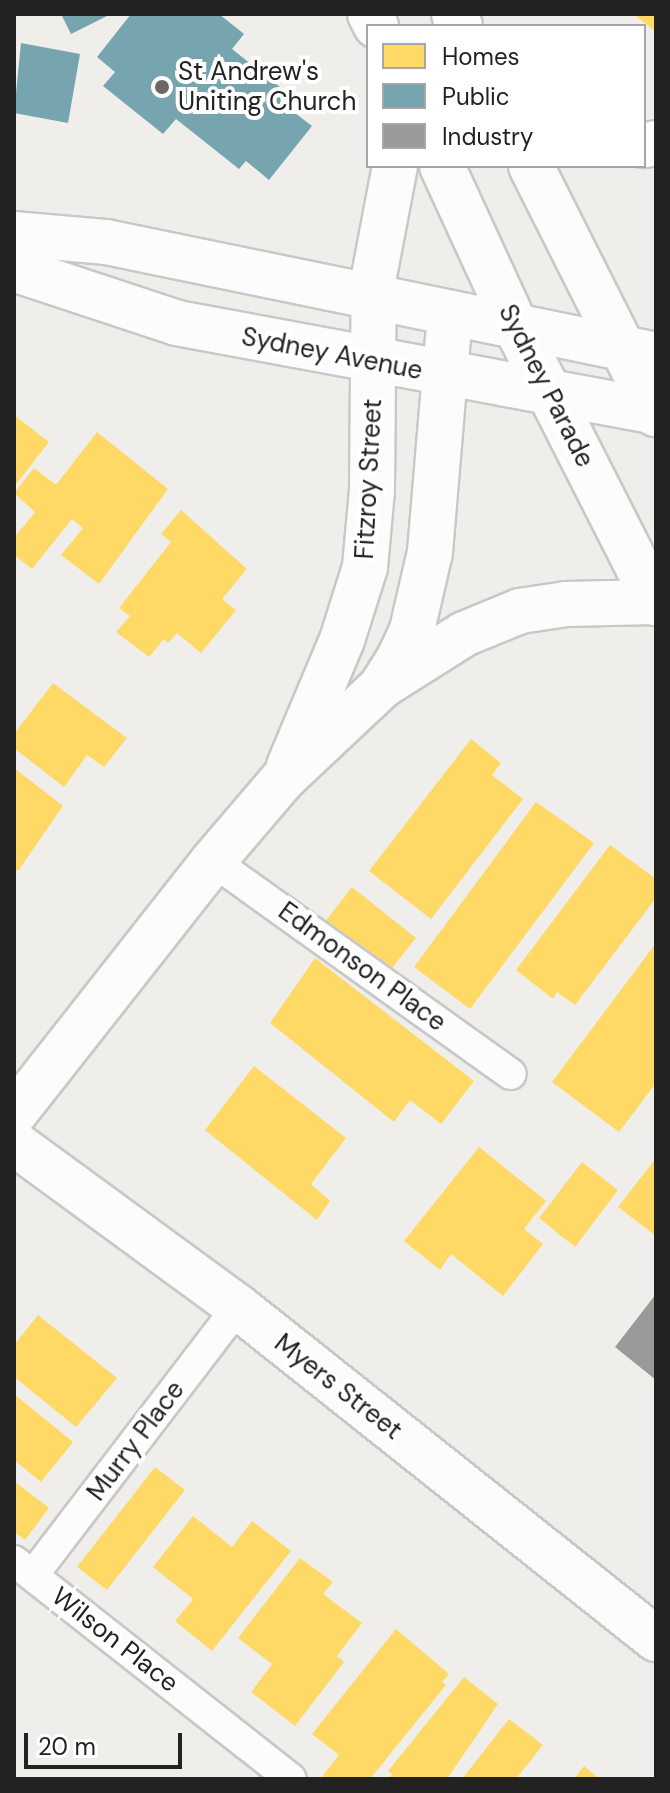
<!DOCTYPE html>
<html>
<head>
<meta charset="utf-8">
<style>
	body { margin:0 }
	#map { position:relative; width:670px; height:1793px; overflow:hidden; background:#f0eeeb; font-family:"DM Sans",sans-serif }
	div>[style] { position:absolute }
	.homes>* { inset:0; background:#ffd966 }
	.public>* { inset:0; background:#76a5af }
	.industry>* { inset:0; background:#999 }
	.roads { filter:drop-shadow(2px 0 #c9c8c7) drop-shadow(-2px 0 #c9c8c7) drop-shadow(0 2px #c9c8c7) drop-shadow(0 -2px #c9c8c7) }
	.service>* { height:30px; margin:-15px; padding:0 15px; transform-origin:15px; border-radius:15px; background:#fdfcfc }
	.minor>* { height:44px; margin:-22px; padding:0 22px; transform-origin:22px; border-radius:22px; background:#fdfcfc }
	.tertiary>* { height:44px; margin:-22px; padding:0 22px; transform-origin:22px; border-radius:22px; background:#fdfcfc }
	.dots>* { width:22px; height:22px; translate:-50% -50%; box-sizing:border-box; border:4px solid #fff; border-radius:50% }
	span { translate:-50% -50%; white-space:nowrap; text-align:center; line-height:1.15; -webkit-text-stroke:8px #fff; paint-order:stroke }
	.poi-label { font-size:26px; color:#222 }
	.left { translate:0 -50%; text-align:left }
	.street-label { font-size:26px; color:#222 }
	.frame { position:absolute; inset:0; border:16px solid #222; pointer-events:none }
	.legend { position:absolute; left:366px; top:24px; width:280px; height:144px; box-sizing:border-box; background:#fff; border:2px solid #a7a7a7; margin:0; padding:10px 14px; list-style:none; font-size:24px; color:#222 }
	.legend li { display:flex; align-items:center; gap:16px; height:40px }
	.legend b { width:40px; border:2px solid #a7a7a7 }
	.scale { position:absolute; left:24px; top:1733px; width:158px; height:36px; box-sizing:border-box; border:4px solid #222; border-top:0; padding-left:10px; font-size:24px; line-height:28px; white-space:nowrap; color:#222; -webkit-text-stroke:6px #fff; paint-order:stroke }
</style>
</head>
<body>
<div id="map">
	<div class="homes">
		<div style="clip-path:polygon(633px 14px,656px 14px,656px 32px)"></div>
		<div style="clip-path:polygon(14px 415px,49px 442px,14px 487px)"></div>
		<div style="clip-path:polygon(97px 432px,168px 489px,99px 584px,61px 555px,83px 528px,72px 519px,32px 569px,14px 555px,14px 538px,35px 512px,14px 493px,34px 468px,56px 485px)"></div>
		<div style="clip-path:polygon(181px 510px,247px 569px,222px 599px,236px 610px,201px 653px,177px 633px,168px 643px,164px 639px,149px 657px,116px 632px,130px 616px,119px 608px,171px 542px,161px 534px)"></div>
		<div style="clip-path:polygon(53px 683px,127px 738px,104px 767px,87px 755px,64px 787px,14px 748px,14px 734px)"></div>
		<div style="clip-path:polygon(471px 739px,501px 763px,492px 775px,523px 799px,431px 919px,369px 871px)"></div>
		<div style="clip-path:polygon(14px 768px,63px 806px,18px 871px,14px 868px)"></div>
		<div style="clip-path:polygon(536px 802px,594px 843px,470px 1009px,414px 967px)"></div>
		<div style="clip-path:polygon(610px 845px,656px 879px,656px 898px,575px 1005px,557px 992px,553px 999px,516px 970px)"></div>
		<div style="clip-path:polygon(352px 887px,416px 938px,388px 973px,324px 923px)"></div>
		<div style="clip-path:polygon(656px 943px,656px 1083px,619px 1132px,552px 1082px)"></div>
		<div style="clip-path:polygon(315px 958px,474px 1081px,441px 1124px,410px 1100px,394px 1122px,270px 1023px)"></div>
		<div style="clip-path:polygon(254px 1066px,346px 1138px,311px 1184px,330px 1201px,317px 1220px,205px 1130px)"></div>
		<div style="clip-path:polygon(479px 1147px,546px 1201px,524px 1229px,543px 1244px,503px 1296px,451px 1254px,440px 1270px,404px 1241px)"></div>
		<div style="clip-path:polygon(656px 1158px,656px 1236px,618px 1207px)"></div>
		<div style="clip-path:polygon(582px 1162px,618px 1190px,575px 1247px,539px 1218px)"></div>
		<div style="clip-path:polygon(38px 1315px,117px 1378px,76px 1427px,14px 1377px,14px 1345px)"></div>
		<div style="clip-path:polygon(14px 1394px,73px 1442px,41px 1482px,14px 1460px)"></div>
		<div style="clip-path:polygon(155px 1467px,185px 1490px,107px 1590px,77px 1567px)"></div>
		<div style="clip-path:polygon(14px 1481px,49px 1508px,25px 1540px,14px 1532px)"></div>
		<div style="clip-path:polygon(193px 1516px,232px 1547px,252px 1521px,291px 1551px,212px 1651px,175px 1621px,193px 1599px,153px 1567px)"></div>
		<div style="clip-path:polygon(300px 1558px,333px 1582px,323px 1594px,362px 1623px,337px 1656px,344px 1662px,295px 1726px,251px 1692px,272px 1664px,238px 1638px)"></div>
		<div style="clip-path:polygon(396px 1629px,449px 1674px,442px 1682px,446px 1685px,370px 1779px,320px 1779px,339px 1755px,312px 1734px)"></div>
		<div style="clip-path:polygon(464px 1677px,498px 1704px,447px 1779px,388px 1779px,392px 1774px,388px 1771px)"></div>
		<div style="clip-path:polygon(509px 1719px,543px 1745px,516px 1779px,462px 1779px)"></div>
		<div style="clip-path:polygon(584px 1766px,600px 1779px,574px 1779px)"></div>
	</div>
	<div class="public">
		<div style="clip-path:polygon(61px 14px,111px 14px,71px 34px)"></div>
		<div style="clip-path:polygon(131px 14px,219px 14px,244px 34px,232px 49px,294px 98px,287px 107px,312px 126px,269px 180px,246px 161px,239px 169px,176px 119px,163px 134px,103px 86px,115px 72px,97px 57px)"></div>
		<div style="clip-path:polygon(21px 43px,80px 54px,68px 123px,14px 113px)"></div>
	</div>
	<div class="industry">
		<div style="clip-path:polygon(656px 1294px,656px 1380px,615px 1347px)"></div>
	</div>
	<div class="roads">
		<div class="service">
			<div style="left:213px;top:861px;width:366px;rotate:35.6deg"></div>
			<div style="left:14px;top:1561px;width:352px;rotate:38.2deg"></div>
			<div style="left:33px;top:1575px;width:337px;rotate:-52.6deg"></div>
		</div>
		<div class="minor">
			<div style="left:644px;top:145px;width:12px;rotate:-9deg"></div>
			<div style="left:14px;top:234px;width:92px;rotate:5deg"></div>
			<div style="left:106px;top:242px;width:561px;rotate:11.61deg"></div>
			<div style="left:14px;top:269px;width:172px;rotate:18.3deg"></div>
			<div style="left:177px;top:323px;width:487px;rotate:10.5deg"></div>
			<div style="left:385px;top:684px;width:93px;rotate:-32.3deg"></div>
			<div style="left:464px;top:634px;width:61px;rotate:-22.3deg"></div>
			<div style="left:520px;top:611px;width:47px;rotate:-8.7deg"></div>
			<div style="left:566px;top:604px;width:89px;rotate:-1.3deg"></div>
			<div style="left:289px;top:766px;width:137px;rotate:-67.2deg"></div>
			<div style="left:342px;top:640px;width:77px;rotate:-72.5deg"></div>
			<div style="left:365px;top:567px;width:77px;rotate:-84.8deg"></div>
			<div style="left:372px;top:490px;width:214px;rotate:-89.5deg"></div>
			<div style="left:374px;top:276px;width:112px;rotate:-79.2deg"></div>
			<div style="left:14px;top:1114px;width:322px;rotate:-51.8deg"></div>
			<div style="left:213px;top:861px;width:108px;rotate:-49.5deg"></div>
			<div style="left:283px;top:779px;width:134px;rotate:-43.2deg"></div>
			<div style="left:381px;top:687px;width:36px;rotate:-58deg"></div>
			<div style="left:400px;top:656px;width:29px;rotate:-65deg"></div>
			<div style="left:412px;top:630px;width:80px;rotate:-77deg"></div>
			<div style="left:430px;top:552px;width:239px;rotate:-85.2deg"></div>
			<div style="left:14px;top:1143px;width:278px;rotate:36.2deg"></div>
			<div style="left:238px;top:1307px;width:534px;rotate:38.46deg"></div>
		</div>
		<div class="tertiary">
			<div style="left:370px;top:14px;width:13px;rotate:63deg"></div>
			<div style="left:454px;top:14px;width:13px;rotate:63deg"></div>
			<div style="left:442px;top:166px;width:175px;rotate:65.3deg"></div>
			<div style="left:515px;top:325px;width:312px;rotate:63.1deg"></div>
			<div style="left:531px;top:166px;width:278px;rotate:63.3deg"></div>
		</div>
	</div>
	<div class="dots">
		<div style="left:162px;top:87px;background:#6a6968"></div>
	</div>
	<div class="poi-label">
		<span class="left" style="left:178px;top:87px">St Andrew's<br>Uniting Church</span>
	</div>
	<div class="street-label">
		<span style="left:332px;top:354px;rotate:11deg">Sydney Avenue</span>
		<span style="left:546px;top:386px;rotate:63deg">Sydney Parade</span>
		<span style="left:369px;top:479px;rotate:-87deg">Fitzroy Street</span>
		<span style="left:362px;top:967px;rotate:36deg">Edmonson Place</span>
		<span style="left:338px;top:1387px;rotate:38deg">Myers Street</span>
		<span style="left:136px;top:1441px;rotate:-53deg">Murry Place</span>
		<span style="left:115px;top:1640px;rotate:38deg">Wilson Place</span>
	</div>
	<div class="frame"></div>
	<ul class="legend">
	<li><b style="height:22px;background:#ffd966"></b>Homes</li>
	<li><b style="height:22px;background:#76a5af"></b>Public</li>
	<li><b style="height:22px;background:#999"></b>Industry</li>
	</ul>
	<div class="scale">20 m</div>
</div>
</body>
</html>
